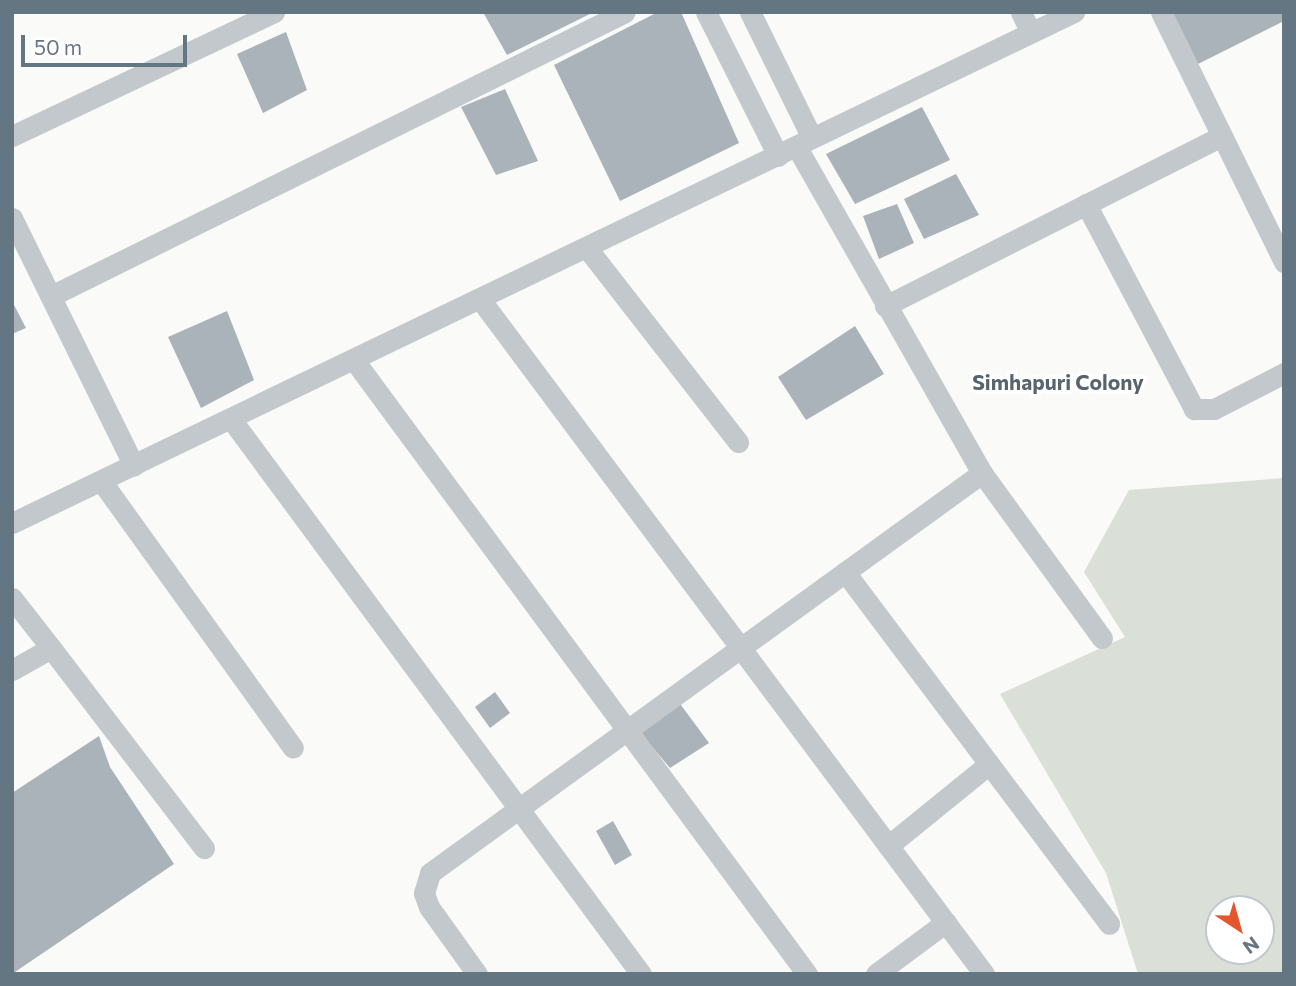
<!DOCTYPE html>
<html>
<head>
<meta charset="utf-8">
<style>
	body { margin:0 }
	#map { position:relative; width:1296px; height:986px; overflow:hidden; background:#fafaf8; font-family:Commissioner,sans-serif }
	div>[style] { position:absolute }
	.green>* { inset:0; background:#dadfd7 }
	.building>* { inset:0; background:#aab3b9 }
	.minor>* { height:21px; margin:-10.5px; padding:0 10.5px; transform-origin:10.5px; border-radius:10.5px; background:#c3c8cc }
	span { translate:-50% -50%; white-space:nowrap; text-align:center; line-height:1.15; -webkit-text-stroke:7px #fff; paint-order:stroke }
	.neighbourhood-label { font-size:21px; color:#57646e; font-weight:700 }
	.frame { position:absolute; inset:0; border:14px solid #657683; pointer-events:none }
	.north { position:absolute; left:1205px; top:895px; width:70px; height:70px; box-sizing:border-box; background:#fff; border:2px solid #c1c8cd; border-radius:50%; rotate:144deg; font-size:19px; font-weight:700; line-height:28px; text-align:center; color:#657683 }
	.north::after { content:''; display:block; margin:auto; width:24px; height:32px; background:#e4572e; clip-path:polygon(50% 0,100% 100%,50% 72%,0 100%) }
	.scale { position:absolute; left:21px; top:35px; width:166px; height:32px; box-sizing:border-box; border:4px solid #657683; border-top:0; padding-left:9px; font-size:21px; line-height:24px; white-space:nowrap; color:#657683; -webkit-text-stroke:5px #fff; paint-order:stroke }
</style>
</head>
<body>
<div id="map">
	<div class="green">
		<div style="clip-path:polygon(evenodd,1284px 478px,1284px 974px,1138px 974px,1106px 873px,1000px 694px,1125px 637px,1084px 572px,1129px 490px,1284px 478px,1219px 909px,1261px 909px,1261px 951px,1219px 951px,1219px 909px)"></div>
	</div>
	<div class="building">
		<div style="clip-path:polygon(483px 12px,594px 12px,507px 55px)"></div>
		<div style="clip-path:polygon(658px 12px,681px 12px,739px 143px,620px 201px,554px 65px)"></div>
		<div style="clip-path:polygon(1170px 12px,1282px 12px,1284px 21px,1196px 65px)"></div>
		<div style="clip-path:polygon(286px 32px,307px 90px,263px 113px,237px 54px)"></div>
		<div style="clip-path:polygon(505px 89px,538px 161px,496px 175px,461px 107px)"></div>
		<div style="clip-path:polygon(922px 107px,950px 160px,855px 204px,826px 154px)"></div>
		<div style="clip-path:polygon(956px 174px,979px 215px,924px 239px,904px 199px)"></div>
		<div style="clip-path:polygon(897px 204px,914px 243px,879px 259px,863px 216px)"></div>
		<div style="clip-path:polygon(12px 301px,26px 328px,12px 334px)"></div>
		<div style="clip-path:polygon(227px 311px,254px 380px,201px 408px,168px 337px)"></div>
		<div style="clip-path:polygon(855px 326px,884px 374px,806px 420px,778px 377px)"></div>
		<div style="clip-path:polygon(495px 692px,510px 713px,490px 728px,475px 707px)"></div>
		<div style="clip-path:polygon(678px 701px,709px 743px,670px 768px,637px 729px)"></div>
		<div style="clip-path:polygon(99px 736px,110px 767px,174px 864px,12px 974px,12px 793px)"></div>
		<div style="clip-path:polygon(613px 821px,632px 855px,615px 865px,596px 831px)"></div>
	</div>
	<div class="minor">
		<div style="left:706px;top:12px;width:161px;rotate:63.4deg"></div>
		<div style="left:750px;top:12px;width:140px;rotate:63.8deg"></div>
		<div style="left:1021px;top:12px;width:23px;rotate:65deg"></div>
		<div style="left:1161px;top:12px;width:279px;rotate:63.8deg"></div>
		<div style="left:12px;top:136px;width:290px;rotate:-25.3deg"></div>
		<div style="left:1086px;top:204px;width:232px;rotate:62.2deg"></div>
		<div style="left:1194px;top:409px;width:20px"></div>
		<div style="left:1214px;top:409px;width:79px;rotate:-27.2deg"></div>
		<div style="left:12px;top:218px;width:276px;rotate:63.8deg"></div>
		<div style="left:587px;top:248px;width:246px;rotate:52.1deg"></div>
		<div style="left:51px;top:296px;width:640px;rotate:-26.32deg"></div>
		<div style="left:480px;top:299px;width:842px;rotate:53.25deg"></div>
		<div style="left:885px;top:306px;width:377px;rotate:-26.8deg"></div>
		<div style="left:354px;top:360px;width:763px;rotate:53.58deg"></div>
		<div style="left:231px;top:419px;width:690px;rotate:53.55deg"></div>
		<div style="left:982px;top:473px;width:204px;rotate:54deg"></div>
		<div style="left:102px;top:482px;width:327px;rotate:54.3deg"></div>
		<div style="left:12px;top:523px;width:1179px;rotate:-25.7deg"></div>
		<div style="left:845px;top:572px;width:440px;rotate:53.1deg"></div>
		<div style="left:12px;top:598px;width:63px;rotate:52deg"></div>
		<div style="left:51px;top:648px;width:45px;rotate:150.6deg"></div>
		<div style="left:51px;top:648px;width:252px;rotate:52.6deg"></div>
		<div style="left:888px;top:846px;width:130px;rotate:-39.1deg"></div>
		<div style="left:477px;top:974px;width:82px;rotate:-125.6deg"></div>
		<div style="left:429px;top:907px;width:15px;rotate:-110deg"></div>
		<div style="left:424px;top:893px;width:21px;rotate:-73deg"></div>
		<div style="left:430px;top:873px;width:682px;rotate:-35.93deg"></div>
		<div style="left:982px;top:473px;width:376px;rotate:-119.6deg"></div>
		<div style="left:876px;top:974px;width:87px;rotate:-36.6deg"></div>
	</div>
	<div class="neighbourhood-label">
		<span style="left:1058px;top:382px">Simhapuri Colony</span>
	</div>
	<div class="frame"></div>
	<div class="north">N</div>
	<div class="scale">50 m</div>
</div>
</body>
</html>
